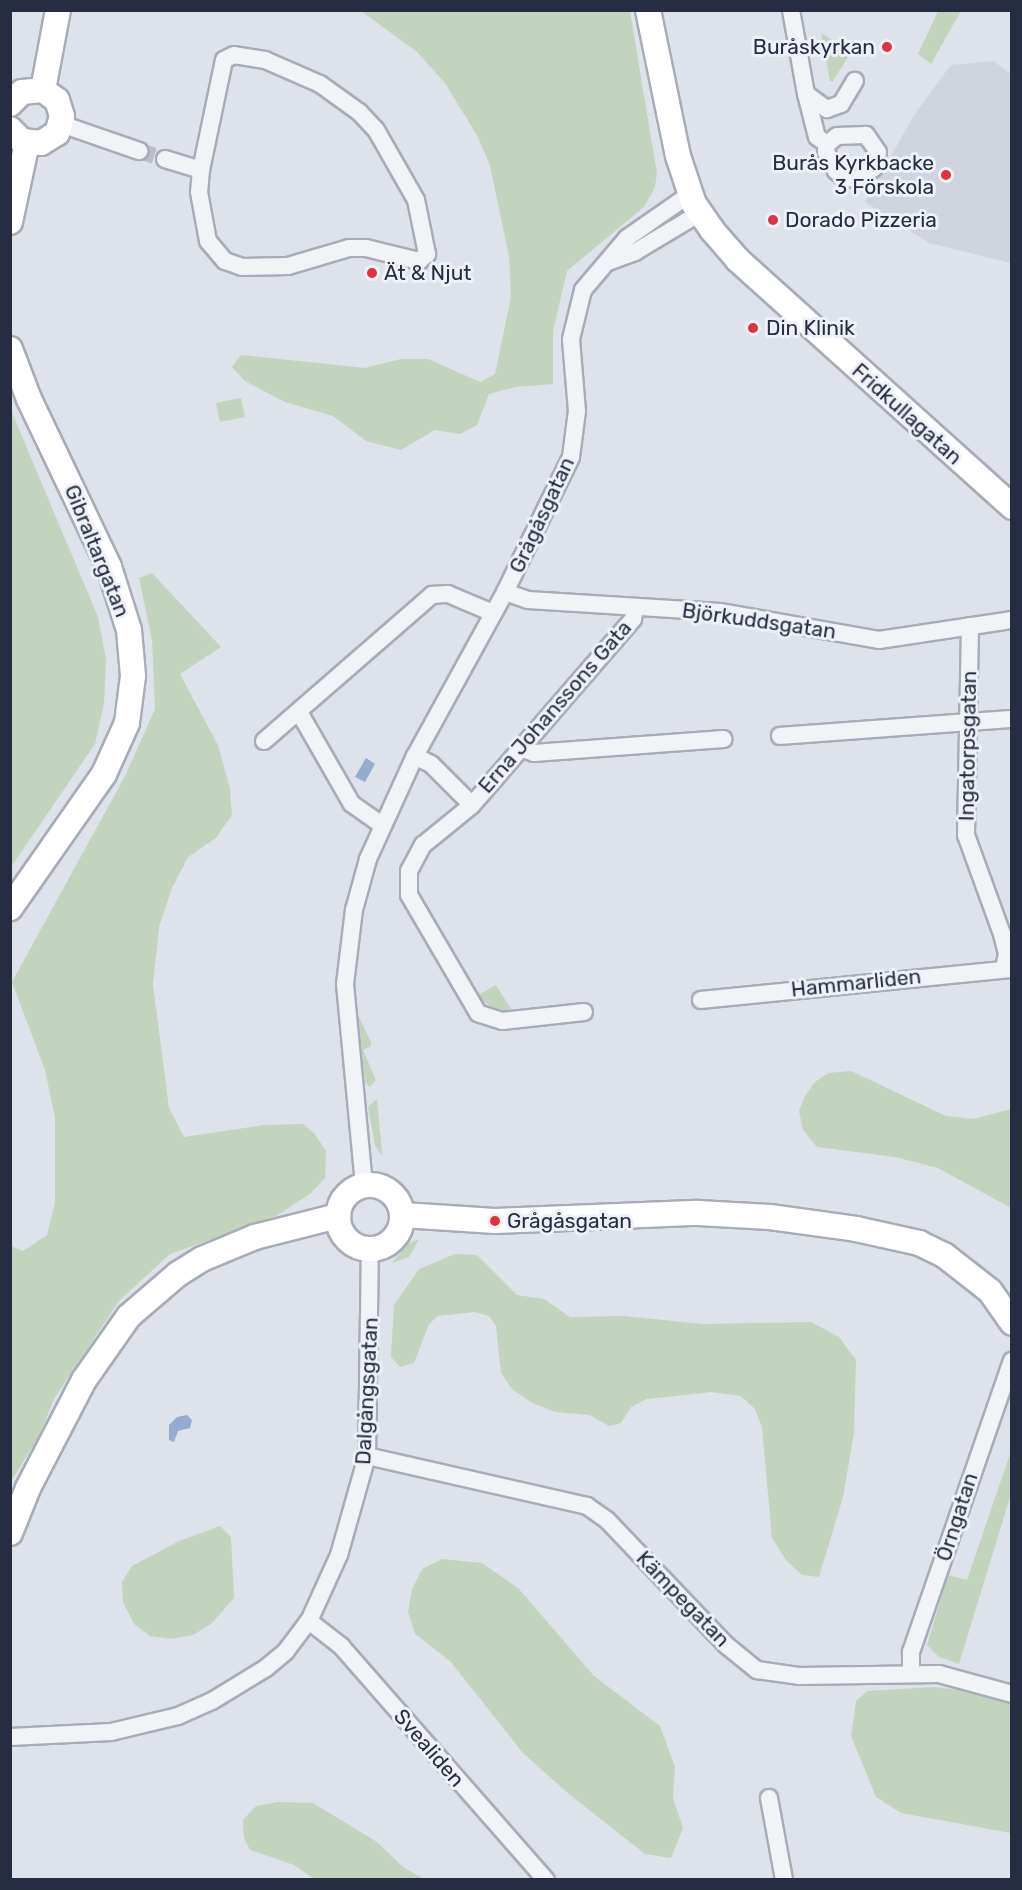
<!DOCTYPE html>
<html>
<head>
<meta charset="utf-8">
<style>
	body { margin:0 }
	#map { position:relative; width:1022px; height:1890px; overflow:hidden; background:#dee2ea; font-family:Rubik,sans-serif }
	div>[style] { position:absolute }
	.built>* { inset:0; background:#d0d4df }
	.green>* { inset:0; background:#c2d4be }
	.water>* { inset:0; background:#95acce }
	.street-tunnel>* { height:16px; margin-top:-8px; transform-origin:0; background:repeating-linear-gradient(90deg,#b9bec8 0 16px,transparent 0 24px) }
	.roads { filter:drop-shadow(2px 0 #a7acb8) drop-shadow(-2px 0 #a7acb8) drop-shadow(0 2px #a7acb8) drop-shadow(0 -2px #a7acb8) }
	.street>* { height:16px; margin:-8px; padding:0 8px; transform-origin:8px; border-radius:8px; background:#f1f3f7 }
	.secondary>* { height:24px; margin:-12px; padding:0 12px; transform-origin:12px; border-radius:12px; background:#fff }
	.secondary>.ring { margin:-12px; padding:0; box-sizing:content-box; background:none; border:24px solid #fff; border-radius:50% }
	.dots>* { width:16px; height:16px; translate:-50% -50%; box-sizing:border-box; border:3px solid #eef1f7; border-radius:50% }
	span { translate:-50% -50%; white-space:nowrap; text-align:center; line-height:1.15; -webkit-text-stroke:6px #eef1f7; paint-order:stroke }
	.poi-label { font-size:21px; color:#262d42 }
	.right { translate:-100% -50%; text-align:right }
	.left { translate:0 -50%; text-align:left }
	.street-label { font-size:21px; color:#262d42 }
	.frame { position:absolute; inset:0; border:12px solid #262d42; pointer-events:none }
</style>
</head>
<body>
<div id="map">
	<div class="built">
		<div style="clip-path:polygon(993px 61px,1011px 74px,1011px 263px,929px 243px,865px 202px,914px 115px,951px 65px)"></div>
	</div>
	<div class="green">
		<div style="clip-path:polygon(361px 11px,630px 11px,657px 173px,655px 187px,644px 207px,567px 271px,553px 331px,553px 384px,515px 387px,489px 394px,477px 425px,460px 434px,435px 430px,401px 450px,366px 441px,333px 416px,285px 402px,245px 381px,232px 367px,241px 355px,365px 368px,401px 359px,428px 359px,480px 382px,495px 374px,511px 297px,509px 256px,490px 166px,478px 137px,445px 83px,417px 52px)"></div>
		<div style="clip-path:polygon(938px 11px,961px 11px,931px 64px,918px 54px)"></div>
		<div style="clip-path:polygon(821px 33px,851px 52px,833px 81px,830px 81px)"></div>
		<div style="clip-path:polygon(241px 398px,245px 417px,220px 422px,216px 403px)"></div>
		<div style="clip-path:polygon(10px 408px,98px 617px,106px 659px,104px 704px,95px 744px,11px 867px)"></div>
		<div style="clip-path:polygon(152px 573px,221px 647px,180px 674px,218px 745px,230px 789px,232px 815px,216px 838px,188px 857px,172px 888px,159px 927px,153px 985px,169px 1108px,184px 1137px,264px 1125px,303px 1124px,314px 1133px,326px 1151px,325px 1178px,310px 1194px,276px 1216px,170px 1254px,119px 1301px,54px 1399px,39px 1437px,11px 1481px,11px 1246px,23px 1251px,47px 1235px,55px 1202px,55px 1118px,45px 1070px,12px 982px,125px 776px,155px 709px,152px 640px,139px 578px)"></div>
		<div style="clip-path:polygon(496px 985px,513px 1012px,496px 1010px,476px 996px)"></div>
		<div style="clip-path:polygon(358px 1015px,371px 1042px,371px 1046px,363px 1050px,376px 1080px,370px 1087px,365px 1082px)"></div>
		<div style="clip-path:polygon(851px 1071px,946px 1116px,974px 1119px,1011px 1109px,1011px 1208px,938px 1168px,895px 1157px,817px 1147px,803px 1130px,799px 1111px,805px 1096px,815px 1082px,828px 1073px)"></div>
		<div style="clip-path:polygon(377px 1099px,382px 1152px,382px 1156px,375px 1145px,368px 1107px)"></div>
		<div style="clip-path:polygon(419px 1239px,409px 1257px,392px 1263px,407px 1244px)"></div>
		<div style="clip-path:polygon(455px 1254px,477px 1255px,517px 1295px,544px 1299px,570px 1317px,624px 1316px,703px 1324px,811px 1322px,839px 1337px,856px 1360px,854px 1433px,843px 1497px,819px 1577px,802px 1575px,786px 1560px,772px 1538px,762px 1427px,755px 1409px,741px 1396px,711px 1392px,647px 1399px,631px 1407px,621px 1423px,609px 1426px,589px 1415px,556px 1412px,532px 1403px,512px 1389px,501px 1373px,496px 1326px,489px 1316px,475px 1312px,438px 1316px,429px 1324px,414px 1363px,400px 1367px,391px 1357px,394px 1305px,419px 1269px)"></div>
		<div style="clip-path:polygon(1011px 1451px,1011px 1494px,959px 1664px,939px 1657px,927px 1645px,948px 1575px,967px 1580px)"></div>
		<div style="clip-path:polygon(220px 1526px,231px 1537px,234px 1598px,211px 1624px,193px 1635px,171px 1639px,150px 1636px,134px 1624px,123px 1602px,122px 1582px,132px 1566px,179px 1541px)"></div>
		<div style="clip-path:polygon(442px 1559px,482px 1563px,518px 1588px,594px 1676px,660px 1726px,675px 1767px,673px 1798px,683px 1828px,671px 1858px,645px 1854px,569px 1794px,523px 1753px,450px 1661px,415px 1634px,408px 1612px,412px 1589px,422px 1569px)"></div>
		<div style="clip-path:polygon(933px 1687px,962px 1690px,1011px 1704px,1011px 1833px,901px 1813px,876px 1797px,851px 1736px,856px 1701px,867px 1691px)"></div>
		<div style="clip-path:polygon(278px 1802px,313px 1803px,377px 1842px,403px 1867px,424px 1879px,314px 1879px,294px 1865px,250px 1850px,244px 1838px,243px 1820px,256px 1806px)"></div>
	</div>
	<div class="water">
		<div style="clip-path:polygon(366px 758px,375px 764px,365px 782px,355px 777px)"></div>
		<div style="clip-path:polygon(187px 1415px,192px 1420px,190px 1428px,178px 1431px,174px 1442px,169px 1440px,169px 1425px,177px 1417px)"></div>
	</div>
	<div class="street-tunnel">
		<div style="left:139px;top:151px;width:27px;rotate:17deg"></div>
	</div>
	<div class="roads">
		<div class="street">
			<div style="left:791px;top:10px;width:85px;rotate:79.9deg"></div>
			<div style="left:806px;top:94px;width:26px;rotate:36deg"></div>
			<div style="left:827px;top:109px;width:15px;rotate:-20deg"></div>
			<div style="left:841px;top:104px;width:27px;rotate:-59deg"></div>
			<div style="left:806px;top:94px;width:44px;rotate:75.7deg"></div>
			<div style="left:817px;top:137px;width:12px;rotate:35deg"></div>
			<div style="left:827px;top:144px;width:8px;rotate:97deg"></div>
			<div style="left:826px;top:152px;width:21px;rotate:62deg"></div>
			<div style="left:836px;top:171px;width:11px;rotate:41deg"></div>
			<div style="left:844px;top:178px;width:14px;rotate:4deg"></div>
			<div style="left:858px;top:179px;width:19px;rotate:-35deg"></div>
			<div style="left:874px;top:168px;width:16px;rotate:-76deg"></div>
			<div style="left:878px;top:152px;width:21px;rotate:-125deg"></div>
			<div style="left:866px;top:135px;width:29px;rotate:178deg"></div>
			<div style="left:837px;top:136px;width:13px;rotate:141deg"></div>
			<div style="left:61px;top:124px;width:83px;rotate:19.1deg"></div>
			<div style="left:165px;top:159px;width:38px;rotate:17deg"></div>
			<div style="left:201px;top:170px;width:22px;rotate:95deg"></div>
			<div style="left:199px;top:192px;width:50px;rotate:79.6deg"></div>
			<div style="left:208px;top:241px;width:26px;rotate:50deg"></div>
			<div style="left:225px;top:261px;width:18px;rotate:19deg"></div>
			<div style="left:242px;top:267px;width:46px;rotate:-1.2deg"></div>
			<div style="left:288px;top:266px;width:64px;rotate:-16.4deg"></div>
			<div style="left:349px;top:248px;width:17px"></div>
			<div style="left:366px;top:248px;width:55px;rotate:13.8deg"></div>
			<div style="left:419px;top:261px;width:11px;rotate:-41deg"></div>
			<div style="left:427px;top:254px;width:55px;rotate:-101.5deg"></div>
			<div style="left:416px;top:200px;width:81px;rotate:-119.7deg"></div>
			<div style="left:376px;top:130px;width:25px;rotate:-133deg"></div>
			<div style="left:359px;top:112px;width:48px;rotate:-144.3deg"></div>
			<div style="left:320px;top:84px;width:60px;rotate:-156.4deg"></div>
			<div style="left:265px;top:60px;width:31px;rotate:-171deg"></div>
			<div style="left:234px;top:55px;width:11px;rotate:153deg"></div>
			<div style="left:224px;top:60px;width:112px;rotate:101.8deg"></div>
			<div style="left:608px;top:262px;width:29px;rotate:-20deg"></div>
			<div style="left:635px;top:252px;width:76px;rotate:-31deg"></div>
			<div style="left:505px;top:592px;width:24px;rotate:19deg"></div>
			<div style="left:528px;top:600px;width:192px;rotate:3.6deg"></div>
			<div style="left:720px;top:612px;width:161px;rotate:10deg"></div>
			<div style="left:879px;top:640px;width:134px;rotate:-8.6deg"></div>
			<div style="left:970px;top:626px;width:209px;rotate:91.1deg"></div>
			<div style="left:966px;top:835px;width:105px;rotate:70deg"></div>
			<div style="left:1002px;top:934px;width:21px;rotate:76deg"></div>
			<div style="left:1007px;top:954px;width:14px;rotate:102deg"></div>
			<div style="left:299px;top:712px;width:106px;rotate:60.1deg"></div>
			<div style="left:352px;top:804px;width:37px;rotate:35deg"></div>
			<div style="left:780px;top:736px;width:233px;rotate:-4.2deg"></div>
			<div style="left:264px;top:741px;width:223px;rotate:-41deg"></div>
			<div style="left:432px;top:595px;width:16px;rotate:-4deg"></div>
			<div style="left:448px;top:594px;width:49px;rotate:22.9deg"></div>
			<div style="left:521px;top:748px;width:14px;rotate:21deg"></div>
			<div style="left:534px;top:753px;width:190px;rotate:-4.2deg"></div>
			<div style="left:415px;top:756px;width:18px;rotate:27deg"></div>
			<div style="left:431px;top:764px;width:58px;rotate:45deg"></div>
			<div style="left:701px;top:1000px;width:313px;rotate:-5.7deg"></div>
			<div style="left:584px;top:1012px;width:82px;rotate:173.7deg"></div>
			<div style="left:502px;top:1021px;width:25px;rotate:-162deg"></div>
			<div style="left:478px;top:1013px;width:137px;rotate:-120.3deg"></div>
			<div style="left:409px;top:895px;width:24px;rotate:-90deg"></div>
			<div style="left:409px;top:871px;width:30px;rotate:-62deg"></div>
			<div style="left:423px;top:845px;width:63px;rotate:-39.2deg"></div>
			<div style="left:472px;top:805px;width:246px;rotate:-49.1deg"></div>
			<div style="left:633px;top:619px;width:11px;rotate:-80deg"></div>
			<div style="left:364px;top:1185px;width:202px;rotate:-95.4deg"></div>
			<div style="left:345px;top:984px;width:75px;rotate:-83.1deg"></div>
			<div style="left:354px;top:910px;width:53px;rotate:-74.6deg"></div>
			<div style="left:368px;top:859px;width:113px;rotate:-65.5deg"></div>
			<div style="left:415px;top:756px;width:187px;rotate:-61.2deg"></div>
			<div style="left:505px;top:592px;width:150px;rotate:-63.9deg"></div>
			<div style="left:571px;top:457px;width:46px;rotate:-82.6deg"></div>
			<div style="left:577px;top:411px;width:72px;rotate:-94.8deg"></div>
			<div style="left:571px;top:339px;width:50px;rotate:-76.2deg"></div>
			<div style="left:583px;top:290px;width:68px;rotate:-49.8deg"></div>
			<div style="left:627px;top:238px;width:77px;rotate:-34.9deg"></div>
			<div style="left:367px;top:1456px;width:226px;rotate:12.8deg"></div>
			<div style="left:587px;top:1506px;width:24px;rotate:35deg"></div>
			<div style="left:607px;top:1520px;width:173px;rotate:46.4deg"></div>
			<div style="left:726px;top:1645px;width:40px;rotate:39deg"></div>
			<div style="left:757px;top:1670px;width:42px;rotate:8.1deg"></div>
			<div style="left:799px;top:1676px;width:140px;rotate:-0.8deg"></div>
			<div style="left:939px;top:1674px;width:76px;rotate:15.3deg"></div>
			<div style="left:309px;top:1621px;width:41px;rotate:38deg"></div>
			<div style="left:341px;top:1646px;width:311px;rotate:48.8deg"></div>
			<div style="left:911px;top:1674px;width:22px;rotate:-90deg"></div>
			<div style="left:911px;top:1652px;width:308px;rotate:-70.9deg"></div>
			<div style="left:10px;top:1737px;width:101px;rotate:-2.8deg"></div>
			<div style="left:111px;top:1732px;width:69px;rotate:-13.4deg"></div>
			<div style="left:178px;top:1716px;width:37px;rotate:-24deg"></div>
			<div style="left:212px;top:1701px;width:63px;rotate:-31.4deg"></div>
			<div style="left:266px;top:1668px;width:26px;rotate:-40deg"></div>
			<div style="left:286px;top:1651px;width:38px;rotate:-53deg"></div>
			<div style="left:309px;top:1621px;width:72px;rotate:-65.6deg"></div>
			<div style="left:339px;top:1555px;width:103px;rotate:-74.2deg"></div>
			<div style="left:367px;top:1456px;width:206px;rotate:-89.2deg"></div>
			<div style="left:769px;top:1798px;width:83px;rotate:79.6deg"></div>
		</div>
		<div class="secondary">
			<div style="left:648px;top:10px;width:149px;rotate:78.4deg"></div>
			<div style="left:678px;top:156px;width:51px;rotate:71.6deg"></div>
			<div style="left:694px;top:204px;width:32px;rotate:55deg"></div>
			<div style="left:712px;top:230px;width:40px;rotate:49deg"></div>
			<div style="left:738px;top:260px;width:369px;rotate:42deg"></div>
			<div style="left:43px;top:90px;width:81px;rotate:-79.4deg"></div>
			<div style="left:10px;top:104px;width:17px;rotate:-45deg"></div>
			<div style="left:22px;top:92px;width:21px;rotate:-5deg"></div>
			<div style="left:43px;top:90px;width:17px;rotate:36deg"></div>
			<div style="left:57px;top:100px;width:17px;rotate:73deg"></div>
			<div style="left:62px;top:116px;width:18px;rotate:106deg"></div>
			<div style="left:57px;top:133px;width:19px;rotate:148deg"></div>
			<div style="left:41px;top:143px;width:19px;rotate:-174deg"></div>
			<div style="left:22px;top:141px;width:17px;rotate:-135deg"></div>
			<div style="left:10px;top:222px;width:81px;rotate:-77.9deg"></div>
			<div style="left:10px;top:349px;width:53px;rotate:69.2deg"></div>
			<div style="left:29px;top:399px;width:186px;rotate:64.5deg"></div>
			<div style="left:109px;top:567px;width:66px;rotate:72.4deg"></div>
			<div style="left:129px;top:630px;width:46px;rotate:85deg"></div>
			<div style="left:133px;top:676px;width:47px;rotate:97.3deg"></div>
			<div style="left:127px;top:723px;width:56px;rotate:114.3deg"></div>
			<div style="left:104px;top:774px;width:164px;rotate:125deg"></div>
			<div class="ring" style="left:338px;top:1185px;width:40px;height:40px"></div>
			<div style="left:403px;top:1215px;width:92px;rotate:3.7deg"></div>
			<div style="left:495px;top:1221px;width:203px;rotate:-2.3deg"></div>
			<div style="left:698px;top:1213px;width:72px;rotate:3.2deg"></div>
			<div style="left:770px;top:1217px;width:87px;rotate:7.9deg"></div>
			<div style="left:856px;top:1229px;width:65px;rotate:12.5deg"></div>
			<div style="left:919px;top:1243px;width:28px;rotate:26deg"></div>
			<div style="left:944px;top:1255px;width:58px;rotate:38deg"></div>
			<div style="left:990px;top:1291px;width:39px;rotate:55deg"></div>
			<div style="left:10px;top:1533px;width:48px;rotate:-68.2deg"></div>
			<div style="left:28px;top:1488px;width:122px;rotate:-62.6deg"></div>
			<div style="left:84px;top:1380px;width:78px;rotate:-54.9deg"></div>
			<div style="left:129px;top:1316px;width:65px;rotate:-40.6deg"></div>
			<div style="left:178px;top:1274px;width:28px;rotate:-32deg"></div>
			<div style="left:202px;top:1259px;width:57px;rotate:-22.5deg"></div>
			<div style="left:255px;top:1237px;width:86px;rotate:-14.2deg"></div>
		</div>
	</div>
	<div class="dots">
		<div style="left:887px;top:47px;background:#dd353f"></div>
		<div style="left:946px;top:175px;background:#dd353f"></div>
		<div style="left:773px;top:220px;background:#dd353f"></div>
		<div style="left:372px;top:273px;background:#dd353f"></div>
		<div style="left:753px;top:328px;background:#dd353f"></div>
		<div style="left:495px;top:1221px;background:#dd353f"></div>
	</div>
	<div class="poi-label">
		<span class="right" style="left:875px;top:47px">Buråskyrkan</span>
		<span class="right" style="left:934px;top:175px">Burås Kyrkbacke<br>3 Förskola</span>
		<span class="left" style="left:785px;top:220px">Dorado Pizzeria</span>
		<span class="left" style="left:384px;top:273px">Ät &amp; Njut</span>
		<span class="left" style="left:766px;top:328px">Din Klinik</span>
		<span class="left" style="left:507px;top:1221px">Grågåsgatan</span>
	</div>
	<div class="street-label">
		<span style="left:907px;top:414px;rotate:42deg">Fridkullagatan</span>
		<span style="left:542px;top:515px;rotate:-65deg">Grågåsgatan</span>
		<span style="left:97px;top:551px;rotate:68deg">Gibraltargatan</span>
		<span style="left:759px;top:621px;rotate:8deg">Björkuddsgatan</span>
		<span style="left:555px;top:707px;rotate:-49deg">Erna Johanssons Gata</span>
		<span style="left:968px;top:746px;rotate:-89deg">Ingatorpsgatan</span>
		<span style="left:856px;top:983px;rotate:-6deg">Hammarliden</span>
		<span style="left:367px;top:1391px;rotate:-87deg">Dalgångsgatan</span>
		<span style="left:957px;top:1517px;rotate:-72deg">Örngatan</span>
		<span style="left:683px;top:1599px;rotate:46deg">Kämpegatan</span>
		<span style="left:429px;top:1748px;rotate:49deg">Svealiden</span>
	</div>
	<div class="frame"></div>
</div>
</body>
</html>
